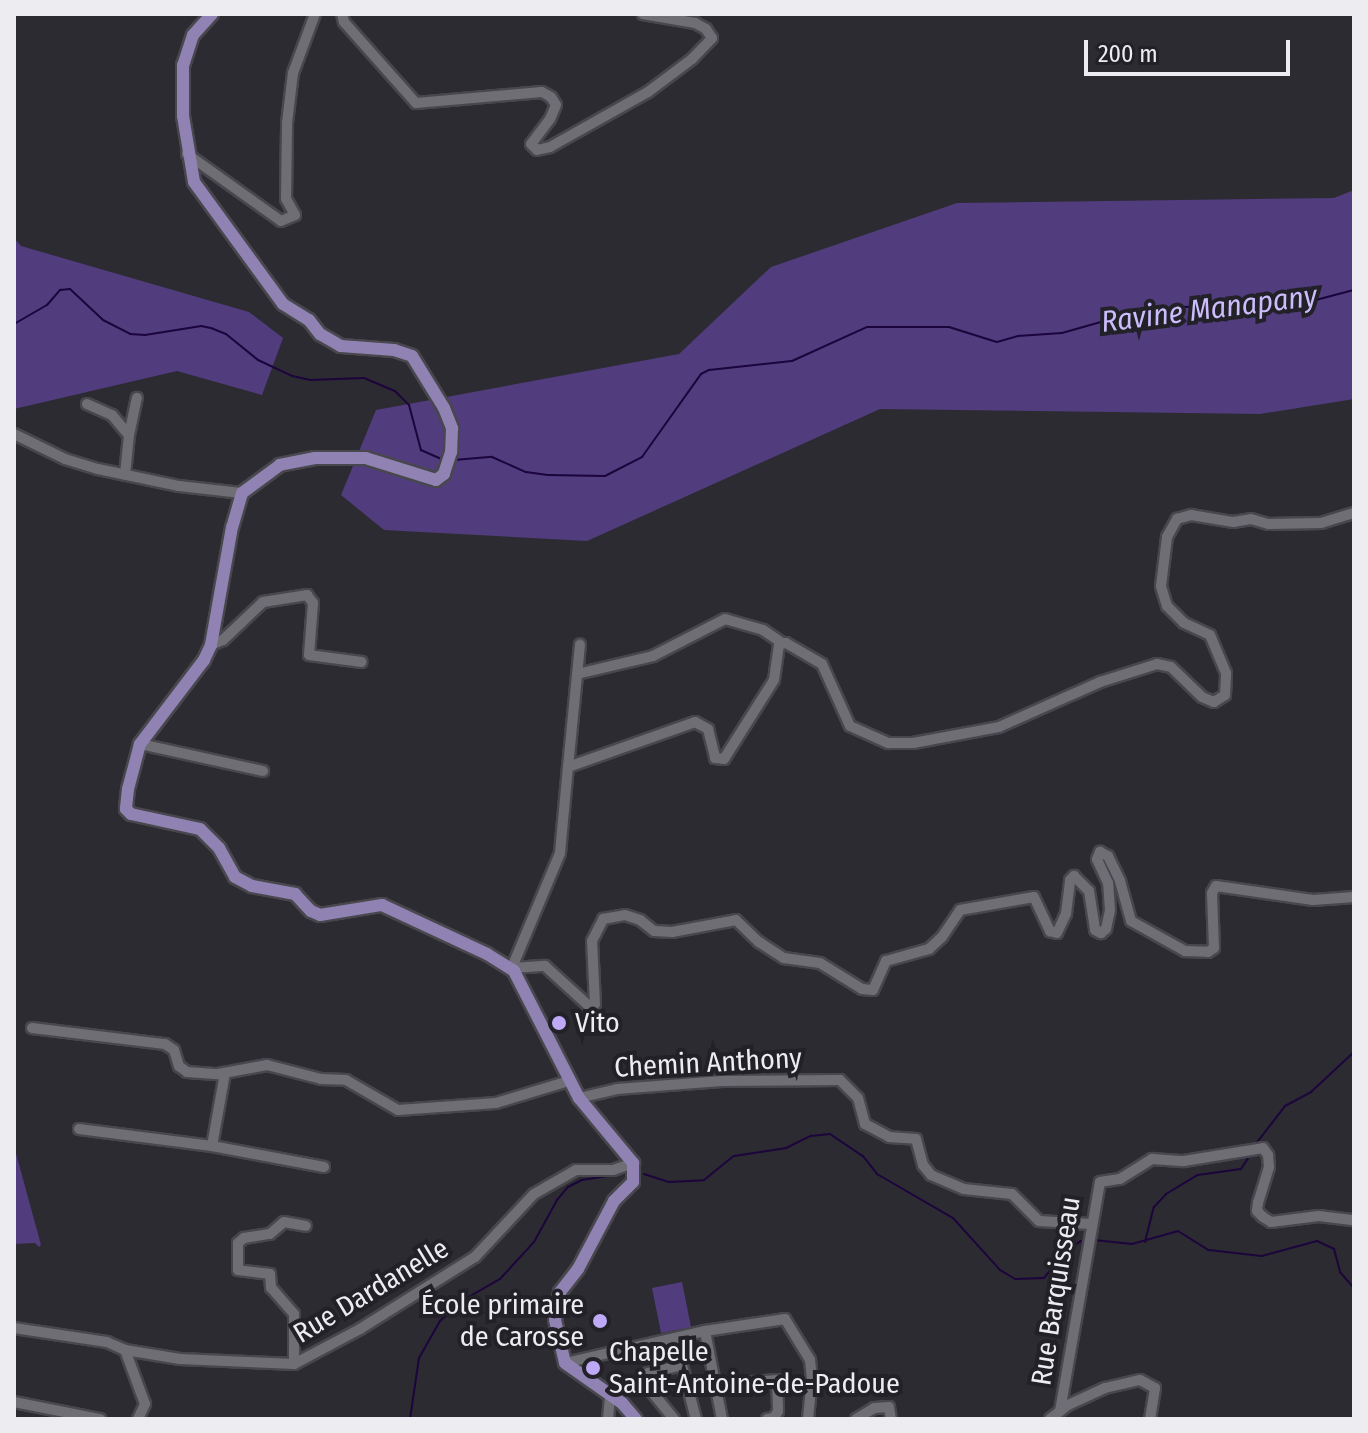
<!DOCTYPE html>
<html>
<head>
<meta charset="utf-8">
<style>
	body { margin:0 }
	#map { position:relative; width:1368px; height:1433px; overflow:hidden; background:#2c2b31; font-family:"Fira Sans Condensed",sans-serif }
	div>[style] { position:absolute }
	.green>* { inset:0; background:#513c7e }
	.stream>* { height:2px; margin:-1px; padding:0 1px; transform-origin:1px; border-radius:1px; background:#1c053c }
	.roads { filter:drop-shadow(2px 0 #48474d) drop-shadow(-2px 0 #48474d) drop-shadow(0 2px #48474d) drop-shadow(0 -2px #48474d) }
	.minor>* { height:10px; margin:-5px; padding:0 5px; transform-origin:5px; border-radius:5px; background:#6f6e75 }
	.major>* { height:12px; margin:-6px; padding:0 6px; transform-origin:6px; border-radius:6px; background:#9083b3 }
	.dots>* { width:22px; height:22px; translate:-50% -50%; box-sizing:border-box; border:4px solid #222127; border-radius:50% }
	span { translate:-50% -50%; white-space:nowrap; text-align:center; line-height:1.15; -webkit-text-stroke:8px #222127; paint-order:stroke }
	.poi-label { font-size:28px; color:#edecf0 }
	.left { translate:0 -50%; text-align:left }
	.right { translate:-100% -50%; text-align:right }
	.street-label { font-size:28px; color:#edecf0 }
	.water-label { font-size:30px; color:#ccbcfc; font-style:italic }
	.frame { position:absolute; inset:0; border:16px solid #edecf0; pointer-events:none }
	.scale { position:absolute; left:1084px; top:40px; width:206px; height:36px; box-sizing:border-box; border:4px solid #edecf0; border-top:0; padding-left:10px; font-size:24px; line-height:28px; white-space:nowrap; color:#edecf0; -webkit-text-stroke:6px #222127; paint-order:stroke }
</style>
</head>
<body>
<div id="map">
	<div class="green">
		<div style="clip-path:polygon(1354px 190px,1354px 399px,1260px 414px,880px 409px,587px 541px,384px 530px,341px 495px,376px 410px,679px 354px,771px 267px,957px 203px,1334px 198px)"></div>
		<div style="clip-path:polygon(14px 238px,21px 246px,249px 312px,283px 338px,262px 395px,177px 371px,14px 409px)"></div>
		<div style="clip-path:polygon(14px 1146px,41px 1245px,39px 1247px,35px 1243px,14px 1244px)"></div>
		<div style="clip-path:polygon(682px 1282px,691px 1327px,661px 1333px,652px 1288px)"></div>
	</div>
	<div class="stream">
		<div style="left:14px;top:324px;width:38px;rotate:-30deg"></div>
		<div style="left:47px;top:305px;width:20px;rotate:-49deg"></div>
		<div style="left:60px;top:290px;width:10px;rotate:-6deg"></div>
		<div style="left:70px;top:289px;width:45px;rotate:43.2deg"></div>
		<div style="left:103px;top:320px;width:30px;rotate:27deg"></div>
		<div style="left:130px;top:334px;width:15px;rotate:4deg"></div>
		<div style="left:145px;top:335px;width:57px;rotate:-9.1deg"></div>
		<div style="left:201px;top:326px;width:10px;rotate:11deg"></div>
		<div style="left:211px;top:328px;width:16px;rotate:22deg"></div>
		<div style="left:226px;top:334px;width:41px;rotate:39.1deg"></div>
		<div style="left:258px;top:360px;width:38px;rotate:25deg"></div>
		<div style="left:292px;top:376px;width:19px;rotate:12deg"></div>
		<div style="left:311px;top:380px;width:53px;rotate:-2.2deg"></div>
		<div style="left:364px;top:378px;width:34px;rotate:23deg"></div>
		<div style="left:395px;top:391px;width:20px;rotate:45deg"></div>
		<div style="left:409px;top:405px;width:47px;rotate:75.1deg"></div>
		<div style="left:421px;top:450px;width:24px;rotate:24deg"></div>
		<div style="left:454px;top:460px;width:38px;rotate:-5deg"></div>
		<div style="left:492px;top:457px;width:37px;rotate:24deg"></div>
		<div style="left:526px;top:472px;width:22px;rotate:8deg"></div>
		<div style="left:548px;top:475px;width:57px;rotate:1deg"></div>
		<div style="left:605px;top:476px;width:42px;rotate:-27.2deg"></div>
		<div style="left:642px;top:457px;width:102px;rotate:-54.6deg"></div>
		<div style="left:701px;top:374px;width:9px;rotate:-27deg"></div>
		<div style="left:709px;top:370px;width:83px;rotate:-6.2deg"></div>
		<div style="left:792px;top:361px;width:82px;rotate:-24.4deg"></div>
		<div style="left:867px;top:327px;width:82px"></div>
		<div style="left:949px;top:327px;width:50px;rotate:17.4deg"></div>
		<div style="left:997px;top:342px;width:22px;rotate:-16deg"></div>
		<div style="left:1018px;top:336px;width:44px;rotate:-3.9deg"></div>
		<div style="left:1062px;top:333px;width:66px;rotate:-15.9deg"></div>
		<div style="left:1125px;top:315px;width:55px;rotate:-8.4deg"></div>
		<div style="left:1179px;top:307px;width:91px;rotate:-0.6deg"></div>
		<div style="left:1270px;top:306px;width:42px;rotate:-6.8deg"></div>
		<div style="left:1312px;top:301px;width:43px;rotate:-14.7deg"></div>
		<div style="left:1255px;top:1145px;width:49px;rotate:-52.4deg"></div>
		<div style="left:1285px;top:1106px;width:30px;rotate:-28deg"></div>
		<div style="left:1311px;top:1092px;width:59px;rotate:-42.9deg"></div>
		<div style="left:644px;top:1174px;width:26px;rotate:18deg"></div>
		<div style="left:669px;top:1182px;width:35px;rotate:-3deg"></div>
		<div style="left:704px;top:1180px;width:38px;rotate:-39deg"></div>
		<div style="left:734px;top:1156px;width:53px;rotate:-8.7deg"></div>
		<div style="left:786px;top:1148px;width:28px;rotate:-26deg"></div>
		<div style="left:811px;top:1136px;width:19px;rotate:-6deg"></div>
		<div style="left:830px;top:1134px;width:40px;rotate:34deg"></div>
		<div style="left:863px;top:1156px;width:23px;rotate:52deg"></div>
		<div style="left:877px;top:1174px;width:88px;rotate:30.1deg"></div>
		<div style="left:953px;top:1218px;width:70px;rotate:47.9deg"></div>
		<div style="left:1000px;top:1270px;width:17px;rotate:31deg"></div>
		<div style="left:1015px;top:1279px;width:29px;rotate:-2deg"></div>
		<div style="left:1044px;top:1278px;width:35px;rotate:-51deg"></div>
		<div style="left:1066px;top:1251px;width:18px;rotate:-34deg"></div>
		<div style="left:1094px;top:1240px;width:38px;rotate:6deg"></div>
		<div style="left:1132px;top:1244px;width:48px;rotate:-15.8deg"></div>
		<div style="left:1178px;top:1231px;width:36px;rotate:32deg"></div>
		<div style="left:1209px;top:1250px;width:53px;rotate:6.5deg"></div>
		<div style="left:1262px;top:1256px;width:57px;rotate:-15.3deg"></div>
		<div style="left:1317px;top:1241px;width:19px;rotate:25deg"></div>
		<div style="left:1334px;top:1249px;width:24px;rotate:75deg"></div>
		<div style="left:1340px;top:1272px;width:21px;rotate:49deg"></div>
		<div style="left:1145px;top:1242px;width:36px;rotate:-76deg"></div>
		<div style="left:1154px;top:1207px;width:18px;rotate:-47deg"></div>
		<div style="left:1166px;top:1194px;width:37px;rotate:-31deg"></div>
		<div style="left:1198px;top:1175px;width:43px;rotate:-7.9deg"></div>
		<div style="left:1241px;top:1169px;width:17px;rotate:-57deg"></div>
		<div style="left:410px;top:1419px;width:62px;rotate:-81.6deg"></div>
		<div style="left:419px;top:1358px;width:43px;rotate:-60.4deg"></div>
		<div style="left:440px;top:1321px;width:33px;rotate:-41deg"></div>
		<div style="left:465px;top:1299px;width:40px;rotate:-29.7deg"></div>
		<div style="left:500px;top:1279px;width:50px;rotate:-47.4deg"></div>
		<div style="left:534px;top:1242px;width:48px;rotate:-61.3deg"></div>
		<div style="left:557px;top:1200px;width:17px;rotate:-50deg"></div>
		<div style="left:568px;top:1187px;width:16px;rotate:-27deg"></div>
		<div style="left:582px;top:1180px;width:45px;rotate:-9deg"></div>
	</div>
	<div class="roads">
		<div class="minor">
			<div style="left:342px;top:14px;width:8px;rotate:76deg"></div>
			<div style="left:344px;top:22px;width:108px;rotate:48.4deg"></div>
			<div style="left:416px;top:103px;width:126px;rotate:-5deg"></div>
			<div style="left:542px;top:92px;width:10px;rotate:29deg"></div>
			<div style="left:551px;top:97px;width:9px;rotate:58deg"></div>
			<div style="left:556px;top:105px;width:15px;rotate:113deg"></div>
			<div style="left:550px;top:119px;width:31px;rotate:127deg"></div>
			<div style="left:531px;top:144px;width:8px;rotate:45deg"></div>
			<div style="left:537px;top:150px;width:13px;rotate:-13deg"></div>
			<div style="left:550px;top:147px;width:112px;rotate:-29.3deg"></div>
			<div style="left:648px;top:92px;width:55px;rotate:-36.9deg"></div>
			<div style="left:692px;top:59px;width:29px;rotate:-46deg"></div>
			<div style="left:712px;top:38px;width:11px;rotate:-124deg"></div>
			<div style="left:706px;top:29px;width:13px;rotate:-151deg"></div>
			<div style="left:695px;top:23px;width:53px;rotate:-170.2deg"></div>
			<div style="left:187px;top:154px;width:115px;rotate:35.5deg"></div>
			<div style="left:281px;top:221px;width:15px;rotate:-23deg"></div>
			<div style="left:295px;top:215px;width:18px;rotate:-119deg"></div>
			<div style="left:286px;top:199px;width:76px;rotate:-89.2deg"></div>
			<div style="left:287px;top:123px;width:50px;rotate:-83.2deg"></div>
			<div style="left:293px;top:73px;width:63px;rotate:-69.6deg"></div>
			<div style="left:87px;top:404px;width:27px;rotate:24deg"></div>
			<div style="left:112px;top:415px;width:26px;rotate:50deg"></div>
			<div style="left:129px;top:435px;width:40px;rotate:95.7deg"></div>
			<div style="left:14px;top:434px;width:57px;rotate:26.1deg"></div>
			<div style="left:65px;top:459px;width:34px;rotate:17deg"></div>
			<div style="left:98px;top:469px;width:83px;rotate:11.9deg"></div>
			<div style="left:179px;top:486px;width:63px;rotate:6.3deg"></div>
			<div style="left:129px;top:435px;width:38px;rotate:-78deg"></div>
			<div style="left:211px;top:645px;width:13px;rotate:-23deg"></div>
			<div style="left:223px;top:640px;width:55px;rotate:-43.5deg"></div>
			<div style="left:263px;top:602px;width:45px;rotate:-9deg"></div>
			<div style="left:307px;top:595px;width:10px;rotate:53deg"></div>
			<div style="left:313px;top:603px;width:52px;rotate:94.4deg"></div>
			<div style="left:309px;top:655px;width:53px;rotate:7.5deg"></div>
			<div style="left:577px;top:674px;width:78px;rotate:-13.3deg"></div>
			<div style="left:653px;top:656px;width:81px;rotate:-27.2deg"></div>
			<div style="left:725px;top:619px;width:40px;rotate:16deg"></div>
			<div style="left:763px;top:630px;width:23px;rotate:34deg"></div>
			<div style="left:140px;top:744px;width:126px;rotate:12.4deg"></div>
			<div style="left:568px;top:767px;width:123px;rotate:-84.4deg"></div>
			<div style="left:513px;top:968px;width:32px;rotate:-4deg"></div>
			<div style="left:545px;top:966px;width:59px;rotate:42.3deg"></div>
			<div style="left:589px;top:1006px;width:6px;rotate:-18deg"></div>
			<div style="left:595px;top:1004px;width:63px;rotate:-92.7deg"></div>
			<div style="left:592px;top:941px;width:25px;rotate:-63deg"></div>
			<div style="left:603px;top:919px;width:22px;rotate:-10deg"></div>
			<div style="left:625px;top:915px;width:16px;rotate:18deg"></div>
			<div style="left:640px;top:920px;width:18px;rotate:38deg"></div>
			<div style="left:654px;top:931px;width:18px;rotate:3deg"></div>
			<div style="left:672px;top:932px;width:65px;rotate:-10.6deg"></div>
			<div style="left:736px;top:920px;width:32px;rotate:44deg"></div>
			<div style="left:759px;top:942px;width:30px;rotate:33deg"></div>
			<div style="left:784px;top:958px;width:36px;rotate:8deg"></div>
			<div style="left:820px;top:963px;width:49px;rotate:31.8deg"></div>
			<div style="left:862px;top:989px;width:11px;rotate:5deg"></div>
			<div style="left:873px;top:990px;width:32px;rotate:-66deg"></div>
			<div style="left:886px;top:961px;width:45px;rotate:-15.6deg"></div>
			<div style="left:929px;top:949px;width:18px;rotate:-43deg"></div>
			<div style="left:942px;top:937px;width:32px;rotate:-56deg"></div>
			<div style="left:960px;top:910px;width:75px;rotate:-10deg"></div>
			<div style="left:1034px;top:897px;width:38px;rotate:65deg"></div>
			<div style="left:1050px;top:931px;width:7px;rotate:16deg"></div>
			<div style="left:1057px;top:933px;width:21px;rotate:-65deg"></div>
			<div style="left:1066px;top:914px;width:34px;rotate:-83deg"></div>
			<div style="left:1070px;top:880px;width:6px;rotate:-45deg"></div>
			<div style="left:1074px;top:876px;width:21px;rotate:45deg"></div>
			<div style="left:1089px;top:891px;width:39px;rotate:81deg"></div>
			<div style="left:1095px;top:930px;width:7px;rotate:27deg"></div>
			<div style="left:1101px;top:933px;width:6px;rotate:-39deg"></div>
			<div style="left:1106px;top:929px;width:19px;rotate:-78deg"></div>
			<div style="left:1110px;top:910px;width:27px;rotate:-94deg"></div>
			<div style="left:1108px;top:883px;width:26px;rotate:-115deg"></div>
			<div style="left:1097px;top:859px;width:8px;rotate:-67deg"></div>
			<div style="left:1100px;top:852px;width:9px;rotate:27deg"></div>
			<div style="left:1108px;top:856px;width:28px;rotate:64deg"></div>
			<div style="left:1120px;top:881px;width:41px;rotate:74.6deg"></div>
			<div style="left:1131px;top:921px;width:62px;rotate:29.1deg"></div>
			<div style="left:1185px;top:951px;width:23px;rotate:2deg"></div>
			<div style="left:1208px;top:952px;width:7px;rotate:-34deg"></div>
			<div style="left:1214px;top:948px;width:55px;rotate:-92.1deg"></div>
			<div style="left:1212px;top:893px;width:8px;rotate:-60deg"></div>
			<div style="left:1216px;top:886px;width:98px;rotate:8.2deg"></div>
			<div style="left:1313px;top:900px;width:41px;rotate:-4.2deg"></div>
			<div style="left:514px;top:971px;width:6px;rotate:-99deg"></div>
			<div style="left:513px;top:965px;width:121px;rotate:-67.2deg"></div>
			<div style="left:560px;top:853px;width:86px;rotate:-84.7deg"></div>
			<div style="left:568px;top:767px;width:135px;rotate:-19.5deg"></div>
			<div style="left:695px;top:722px;width:15px;rotate:28deg"></div>
			<div style="left:708px;top:729px;width:30px;rotate:76deg"></div>
			<div style="left:715px;top:758px;width:9px;rotate:6deg"></div>
			<div style="left:724px;top:759px;width:93px;rotate:-57.7deg"></div>
			<div style="left:774px;top:680px;width:36px;rotate:-82deg"></div>
			<div style="left:779px;top:644px;width:7px;rotate:-8deg"></div>
			<div style="left:786px;top:643px;width:42px;rotate:30.3deg"></div>
			<div style="left:822px;top:664px;width:68px;rotate:65.7deg"></div>
			<div style="left:850px;top:726px;width:42px;rotate:24.1deg"></div>
			<div style="left:888px;top:743px;width:25px"></div>
			<div style="left:913px;top:743px;width:87px;rotate:-10.5deg"></div>
			<div style="left:999px;top:727px;width:111px;rotate:-24deg"></div>
			<div style="left:1100px;top:682px;width:60px;rotate:-17.5deg"></div>
			<div style="left:1157px;top:664px;width:14px;rotate:12deg"></div>
			<div style="left:1171px;top:667px;width:43px;rotate:44.1deg"></div>
			<div style="left:1202px;top:697px;width:13px;rotate:23deg"></div>
			<div style="left:1214px;top:702px;width:13px;rotate:-32deg"></div>
			<div style="left:1225px;top:695px;width:22px;rotate:-87deg"></div>
			<div style="left:1226px;top:673px;width:41px;rotate:-112.8deg"></div>
			<div style="left:1210px;top:635px;width:29px;rotate:-155deg"></div>
			<div style="left:1184px;top:623px;width:24px;rotate:-135deg"></div>
			<div style="left:1167px;top:606px;width:21px;rotate:-107deg"></div>
			<div style="left:1161px;top:586px;width:49px;rotate:-83deg"></div>
			<div style="left:1167px;top:537px;width:21px;rotate:-61deg"></div>
			<div style="left:1177px;top:519px;width:15px;rotate:-16deg"></div>
			<div style="left:1191px;top:515px;width:43px;rotate:9.5deg"></div>
			<div style="left:1233px;top:522px;width:18px;rotate:-9deg"></div>
			<div style="left:1251px;top:519px;width:18px;rotate:16deg"></div>
			<div style="left:1268px;top:524px;width:53px;rotate:-1.1deg"></div>
			<div style="left:1321px;top:523px;width:34px;rotate:-17deg"></div>
			<div style="left:32px;top:1028px;width:134px;rotate:6.9deg"></div>
			<div style="left:165px;top:1044px;width:11px;rotate:34deg"></div>
			<div style="left:174px;top:1050px;width:17px;rotate:73deg"></div>
			<div style="left:179px;top:1066px;width:10px;rotate:37deg"></div>
			<div style="left:187px;top:1072px;width:31px;rotate:4deg"></div>
			<div style="left:218px;top:1074px;width:50px;rotate:-10.4deg"></div>
			<div style="left:267px;top:1065px;width:56px;rotate:14.5deg"></div>
			<div style="left:321px;top:1079px;width:25px;rotate:2deg"></div>
			<div style="left:346px;top:1080px;width:60px;rotate:30deg"></div>
			<div style="left:398px;top:1110px;width:98px;rotate:-4.1deg"></div>
			<div style="left:496px;top:1103px;width:76px;rotate:-16.8deg"></div>
			<div style="left:579px;top:1098px;width:39px;rotate:-13deg"></div>
			<div style="left:617px;top:1089px;width:105px;rotate:-4.4deg"></div>
			<div style="left:722px;top:1081px;width:118px;rotate:-0.5deg"></div>
			<div style="left:840px;top:1080px;width:25px;rotate:45deg"></div>
			<div style="left:858px;top:1098px;width:27px;rotate:75deg"></div>
			<div style="left:865px;top:1124px;width:27px;rotate:28deg"></div>
			<div style="left:889px;top:1137px;width:27px;rotate:4deg"></div>
			<div style="left:916px;top:1139px;width:27px;rotate:75deg"></div>
			<div style="left:923px;top:1165px;width:13px;rotate:51deg"></div>
			<div style="left:931px;top:1175px;width:36px;rotate:23deg"></div>
			<div style="left:964px;top:1189px;width:48px;rotate:5.9deg"></div>
			<div style="left:1012px;top:1194px;width:38px;rotate:45deg"></div>
			<div style="left:1039px;top:1221px;width:51px;rotate:3.4deg"></div>
			<div style="left:79px;top:1129px;width:134px;rotate:7.3deg"></div>
			<div style="left:212px;top:1146px;width:114px;rotate:10.6deg"></div>
			<div style="left:212px;top:1146px;width:74px;rotate:-79.9deg"></div>
			<div style="left:14px;top:1328px;width:94px;rotate:8.6deg"></div>
			<div style="left:107px;top:1342px;width:20px;rotate:24deg"></div>
			<div style="left:705px;top:1331px;width:90px;rotate:79.1deg"></div>
			<div style="left:675px;top:1338px;width:84px;rotate:75.5deg"></div>
			<div style="left:565px;top:1363px;width:144px;rotate:-12.9deg"></div>
			<div style="left:705px;top:1331px;width:81px;rotate:-8.5deg"></div>
			<div style="left:785px;top:1319px;width:48px;rotate:58.6deg"></div>
			<div style="left:810px;top:1360px;width:18px;rotate:84deg"></div>
			<div style="left:812px;top:1378px;width:41px;rotate:95.6deg"></div>
			<div style="left:294px;top:1364px;width:50px;rotate:-90deg"></div>
			<div style="left:294px;top:1314px;width:35px;rotate:-131deg"></div>
			<div style="left:271px;top:1288px;width:14px;rotate:-94deg"></div>
			<div style="left:270px;top:1274px;width:32px;rotate:-173deg"></div>
			<div style="left:238px;top:1270px;width:27px;rotate:-90deg"></div>
			<div style="left:238px;top:1243px;width:8px;rotate:-40deg"></div>
			<div style="left:244px;top:1238px;width:26px;rotate:-9deg"></div>
			<div style="left:270px;top:1234px;width:18px;rotate:-41deg"></div>
			<div style="left:284px;top:1222px;width:22px;rotate:10deg"></div>
			<div style="left:716px;top:1385px;width:61px;rotate:-4.7deg"></div>
			<div style="left:777px;top:1380px;width:31px;rotate:88deg"></div>
			<div style="left:778px;top:1411px;width:8px;rotate:120deg"></div>
			<div style="left:774px;top:1418px;width:7px;rotate:172deg"></div>
			<div style="left:14px;top:1402px;width:88px;rotate:11.2deg"></div>
			<div style="left:1060px;top:1411px;width:232px;rotate:-80.1deg"></div>
			<div style="left:1100px;top:1182px;width:20px;rotate:-9deg"></div>
			<div style="left:1120px;top:1179px;width:38px;rotate:-32deg"></div>
			<div style="left:1152px;top:1159px;width:32px;rotate:4deg"></div>
			<div style="left:1184px;top:1161px;width:80px;rotate:-9.3deg"></div>
			<div style="left:1263px;top:1148px;width:9px;rotate:54deg"></div>
			<div style="left:1268px;top:1155px;width:12px;rotate:85deg"></div>
			<div style="left:1269px;top:1167px;width:38px;rotate:107deg"></div>
			<div style="left:1258px;top:1203px;width:8px;rotate:97deg"></div>
			<div style="left:1257px;top:1211px;width:8px;rotate:45deg"></div>
			<div style="left:1263px;top:1217px;width:9px;rotate:32deg"></div>
			<div style="left:1271px;top:1222px;width:48px;rotate:-7.1deg"></div>
			<div style="left:1319px;top:1216px;width:35px;rotate:7deg"></div>
			<div style="left:138px;top:1419px;width:17px;rotate:-65deg"></div>
			<div style="left:145px;top:1404px;width:58px;rotate:-110.3deg"></div>
			<div style="left:125px;top:1350px;width:56px;rotate:9.3deg"></div>
			<div style="left:180px;top:1359px;width:114px;rotate:2.5deg"></div>
			<div style="left:294px;top:1364px;width:75px;rotate:-27.9deg"></div>
			<div style="left:360px;top:1329px;width:136px;rotate:-32.1deg"></div>
			<div style="left:475px;top:1257px;width:86px;rotate:-46.9deg"></div>
			<div style="left:534px;top:1194px;width:48px;rotate:-29.7deg"></div>
			<div style="left:576px;top:1170px;width:37px"></div>
			<div style="left:613px;top:1170px;width:21px;rotate:-19deg"></div>
			<div style="left:608px;top:1419px;width:24px;rotate:-85deg"></div>
			<div style="left:674px;top:1419px;width:49px;rotate:-129.2deg"></div>
			<div style="left:643px;top:1381px;width:9px;rotate:-58deg"></div>
			<div style="left:648px;top:1373px;width:35px;rotate:-13deg"></div>
			<div style="left:856px;top:1419px;width:21px;rotate:-31deg"></div>
			<div style="left:874px;top:1408px;width:15px;rotate:-4deg"></div>
			<div style="left:889px;top:1407px;width:12px;rotate:81deg"></div>
			<div style="left:1050px;top:1419px;width:23px;rotate:-38deg"></div>
			<div style="left:1068px;top:1405px;width:41px;rotate:-24.7deg"></div>
			<div style="left:1105px;top:1388px;width:36px;rotate:-13deg"></div>
			<div style="left:1140px;top:1380px;width:17px;rotate:28deg"></div>
			<div style="left:1155px;top:1388px;width:31px;rotate:99deg"></div>
		</div>
		<div class="major">
			<div style="left:212px;top:14px;width:28px;rotate:132deg"></div>
			<div style="left:193px;top:35px;width:32px;rotate:108deg"></div>
			<div style="left:183px;top:65px;width:51px;rotate:90deg"></div>
			<div style="left:183px;top:116px;width:67px;rotate:80.5deg"></div>
			<div style="left:194px;top:182px;width:151px;rotate:53.9deg"></div>
			<div style="left:283px;top:304px;width:31px;rotate:32deg"></div>
			<div style="left:309px;top:320px;width:18px;rotate:52deg"></div>
			<div style="left:320px;top:334px;width:24px;rotate:30deg"></div>
			<div style="left:341px;top:346px;width:53px;rotate:4.3deg"></div>
			<div style="left:394px;top:350px;width:19px;rotate:18deg"></div>
			<div style="left:412px;top:356px;width:61px;rotate:58.4deg"></div>
			<div style="left:444px;top:408px;width:22px;rotate:68deg"></div>
			<div style="left:452px;top:428px;width:24px;rotate:92deg"></div>
			<div style="left:451px;top:452px;width:23px;rotate:108deg"></div>
			<div style="left:444px;top:474px;width:10px;rotate:143deg"></div>
			<div style="left:436px;top:480px;width:73px;rotate:-162.6deg"></div>
			<div style="left:366px;top:458px;width:51px;rotate:180deg"></div>
			<div style="left:315px;top:458px;width:36px;rotate:169deg"></div>
			<div style="left:280px;top:465px;width:47px;rotate:143.6deg"></div>
			<div style="left:242px;top:493px;width:35px;rotate:106deg"></div>
			<div style="left:232px;top:527px;width:120px;rotate:100.1deg"></div>
			<div style="left:211px;top:645px;width:17px;rotate:115deg"></div>
			<div style="left:204px;top:660px;width:106px;rotate:127.3deg"></div>
			<div style="left:140px;top:744px;width:47px;rotate:104.9deg"></div>
			<div style="left:128px;top:789px;width:20px;rotate:96deg"></div>
			<div style="left:126px;top:809px;width:7px;rotate:45deg"></div>
			<div style="left:131px;top:814px;width:71px;rotate:12.3deg"></div>
			<div style="left:200px;top:829px;width:27px;rotate:45deg"></div>
			<div style="left:219px;top:848px;width:33px;rotate:61deg"></div>
			<div style="left:235px;top:877px;width:19px;rotate:28deg"></div>
			<div style="left:252px;top:886px;width:44px;rotate:10.5deg"></div>
			<div style="left:295px;top:894px;width:23px;rotate:47deg"></div>
			<div style="left:311px;top:911px;width:10px;rotate:24deg"></div>
			<div style="left:320px;top:915px;width:63px;rotate:-9.2deg"></div>
			<div style="left:382px;top:905px;width:116px;rotate:25deg"></div>
			<div style="left:487px;top:954px;width:32px;rotate:32deg"></div>
			<div style="left:514px;top:971px;width:143px;rotate:62.9deg"></div>
			<div style="left:579px;top:1098px;width:85px;rotate:50.3deg"></div>
			<div style="left:633px;top:1163px;width:19px;rotate:90deg"></div>
			<div style="left:633px;top:1182px;width:27px;rotate:135deg"></div>
			<div style="left:614px;top:1201px;width:77px;rotate:117.9deg"></div>
			<div style="left:578px;top:1269px;width:29px;rotate:128deg"></div>
			<div style="left:560px;top:1292px;width:28px;rotate:100deg"></div>
			<div style="left:555px;top:1320px;width:44px;rotate:76.9deg"></div>
			<div style="left:565px;top:1363px;width:70px;rotate:35.1deg"></div>
			<div style="left:622px;top:1403px;width:21px;rotate:49deg"></div>
		</div>
	</div>
	<div class="dots">
		<div style="left:559px;top:1023px;background:#bda9f5"></div>
		<div style="left:600px;top:1321px;background:#bda9f5"></div>
		<div style="left:593px;top:1368px;background:#bda9f5"></div>
	</div>
	<div class="poi-label">
		<span class="left" style="left:575px;top:1023px">Vito</span>
		<span class="right" style="left:584px;top:1321px">École primaire<br>de Carosse</span>
		<span class="left" style="left:609px;top:1368px">Chapelle<br>Saint-Antoine-de-Padoue</span>
	</div>
	<div class="street-label">
		<span style="left:708px;top:1063px;rotate:-3deg">Chemin Anthony</span>
		<span style="left:371px;top:1291px;rotate:-31deg">Rue Dardanelle</span>
		<span style="left:1056px;top:1291px;rotate:-81deg">Rue Barquisseau</span>
	</div>
	<div class="water-label">
		<span style="left:1209px;top:309px;rotate:-7deg">Ravine Manapany</span>
	</div>
	<div class="frame"></div>
	<div class="scale">200 m</div>
</div>
</body>
</html>
